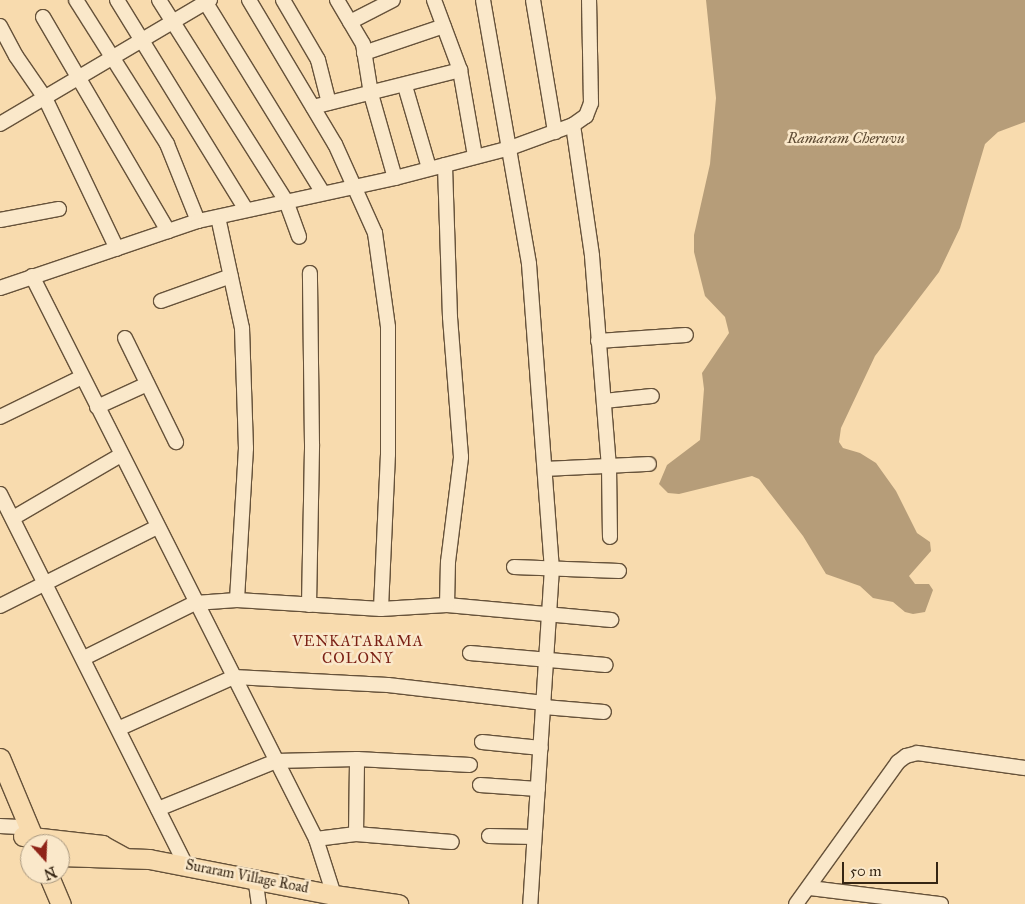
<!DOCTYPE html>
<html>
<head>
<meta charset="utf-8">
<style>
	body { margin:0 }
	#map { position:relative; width:1025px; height:904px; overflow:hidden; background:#f8dbae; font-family:"IM FELL Great Primer",serif }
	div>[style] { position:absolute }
	.water>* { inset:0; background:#b69d79 }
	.roads { filter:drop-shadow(1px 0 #66523a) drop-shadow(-1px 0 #66523a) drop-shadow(0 1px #66523a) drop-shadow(0 -1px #66523a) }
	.minor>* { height:14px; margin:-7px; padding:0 7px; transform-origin:7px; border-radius:7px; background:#fae8ca }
	.major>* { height:19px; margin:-9.5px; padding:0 9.5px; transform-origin:9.5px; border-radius:9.5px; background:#f8dbae }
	span { translate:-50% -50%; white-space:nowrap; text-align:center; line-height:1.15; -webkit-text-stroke:5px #fae8ca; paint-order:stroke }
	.street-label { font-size:14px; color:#352513 }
	.water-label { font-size:15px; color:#5c4932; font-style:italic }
	.neighbourhood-label { font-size:15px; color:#7a1f14; letter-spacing:1px }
	.north { position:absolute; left:20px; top:834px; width:50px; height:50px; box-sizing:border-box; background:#fae8ca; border:1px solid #ab9a81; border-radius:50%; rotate:160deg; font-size:14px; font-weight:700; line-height:20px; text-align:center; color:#352513 }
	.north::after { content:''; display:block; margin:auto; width:18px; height:22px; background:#8f2418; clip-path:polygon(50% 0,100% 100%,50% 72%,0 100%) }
	.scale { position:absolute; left:842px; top:862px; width:96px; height:22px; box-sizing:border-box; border:2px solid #352513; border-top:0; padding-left:6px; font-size:15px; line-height:18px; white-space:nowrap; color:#352513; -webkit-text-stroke:4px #fae8ca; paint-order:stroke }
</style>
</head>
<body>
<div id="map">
	<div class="water">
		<div style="clip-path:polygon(706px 0,1025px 0,1025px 122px,998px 132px,985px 144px,960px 228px,939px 272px,875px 356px,841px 428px,839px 442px,843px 448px,860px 453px,876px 463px,896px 491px,917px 533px,930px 542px,931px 551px,909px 576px,915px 584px,929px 584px,933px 590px,925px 612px,913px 614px,905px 612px,893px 602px,873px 598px,860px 586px,826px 574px,803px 536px,759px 479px,752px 476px,679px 494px,668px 493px,659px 484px,667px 465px,700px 440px,704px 389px,702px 373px,729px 333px,725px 317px,705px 296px,694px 252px,694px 235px,710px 164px,716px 98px)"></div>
	</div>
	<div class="roads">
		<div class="minor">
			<div style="left:76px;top:0;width:170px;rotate:57.7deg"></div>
			<div style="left:167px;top:144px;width:83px;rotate:68.1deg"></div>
			<div style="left:117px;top:0;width:246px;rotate:58.4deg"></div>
			<div style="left:159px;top:0;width:238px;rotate:57.7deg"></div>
			<div style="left:286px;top:201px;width:38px;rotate:70deg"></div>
			<div style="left:249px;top:0;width:168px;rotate:59.2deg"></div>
			<div style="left:335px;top:144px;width:98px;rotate:65.8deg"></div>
			<div style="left:375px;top:233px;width:95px;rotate:82.1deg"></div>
			<div style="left:388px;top:327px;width:127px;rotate:90deg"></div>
			<div style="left:388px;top:454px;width:155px;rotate:92.6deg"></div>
			<div style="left:283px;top:0;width:69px;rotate:59.7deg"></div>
			<div style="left:318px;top:60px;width:44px;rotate:75.7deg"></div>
			<div style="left:337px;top:0;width:51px;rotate:59.4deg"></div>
			<div style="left:363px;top:44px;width:51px;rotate:80.9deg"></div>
			<div style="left:371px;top:94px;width:87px;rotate:74.1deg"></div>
			<div style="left:434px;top:0;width:75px;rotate:69.6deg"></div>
			<div style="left:460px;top:70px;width:87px;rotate:80.1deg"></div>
			<div style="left:483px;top:0;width:268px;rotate:80.1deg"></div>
			<div style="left:529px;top:264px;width:305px;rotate:85.7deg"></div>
			<div style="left:552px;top:568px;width:337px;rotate:93.7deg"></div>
			<div style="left:533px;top:0;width:134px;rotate:80.5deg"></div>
			<div style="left:206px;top:3px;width:223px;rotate:58.4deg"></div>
			<div style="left:43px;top:17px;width:248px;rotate:59.7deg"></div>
			<div style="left:350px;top:22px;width:48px;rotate:-27.1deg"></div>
			<div style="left:0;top:26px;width:34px;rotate:62deg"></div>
			<div style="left:16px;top:56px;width:51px;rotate:55.4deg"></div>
			<div style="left:45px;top:98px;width:167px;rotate:64.5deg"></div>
			<div style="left:364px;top:53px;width:84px;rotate:-18.6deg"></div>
			<div style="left:405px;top:86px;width:85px;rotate:73.7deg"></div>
			<div style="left:313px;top:107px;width:152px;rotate:-14.1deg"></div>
			<div style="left:0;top:124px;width:244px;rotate:-30.6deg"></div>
			<div style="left:573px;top:125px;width:132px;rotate:81.7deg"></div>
			<div style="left:592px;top:256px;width:211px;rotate:85.4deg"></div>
			<div style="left:609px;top:466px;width:71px;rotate:89.2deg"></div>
			<div style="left:218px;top:217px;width:114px;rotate:77.8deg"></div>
			<div style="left:242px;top:328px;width:120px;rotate:88.1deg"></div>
			<div style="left:246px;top:448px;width:152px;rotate:93.4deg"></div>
			<div style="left:0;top:220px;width:60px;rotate:-10.6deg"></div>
			<div style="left:32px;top:276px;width:631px;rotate:63.23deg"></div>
			<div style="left:316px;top:839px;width:59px;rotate:72.2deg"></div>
			<div style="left:0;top:288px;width:209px;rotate:-18.7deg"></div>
			<div style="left:198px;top:221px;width:202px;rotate:-12.3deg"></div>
			<div style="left:395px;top:178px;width:119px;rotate:-14.6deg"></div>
			<div style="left:510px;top:148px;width:67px;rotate:-20.1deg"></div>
			<div style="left:573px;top:125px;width:16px;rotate:-35deg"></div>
			<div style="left:586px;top:116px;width:14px;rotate:-69deg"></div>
			<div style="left:591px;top:103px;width:103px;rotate:-91.1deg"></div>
			<div style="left:161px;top:301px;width:74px;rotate:-19.7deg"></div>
			<div style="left:125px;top:338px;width:116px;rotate:63.9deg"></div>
			<div style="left:598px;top:341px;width:88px;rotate:-3.9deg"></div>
			<div style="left:604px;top:401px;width:48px;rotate:-5.9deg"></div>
			<div style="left:97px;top:407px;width:55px;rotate:-24.7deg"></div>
			<div style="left:0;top:417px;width:91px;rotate:-26deg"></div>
			<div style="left:546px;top:469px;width:103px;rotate:-2.8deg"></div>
			<div style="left:0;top:494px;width:415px;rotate:63.4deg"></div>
			<div style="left:13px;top:518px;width:125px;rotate:-30.3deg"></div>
			<div style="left:514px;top:567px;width:105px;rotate:2.2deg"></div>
			<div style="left:309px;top:605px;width:161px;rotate:-88.9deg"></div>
			<div style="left:312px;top:444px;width:171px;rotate:-90.7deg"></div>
			<div style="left:447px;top:605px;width:165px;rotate:5.2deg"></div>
			<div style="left:0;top:606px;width:176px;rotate:-26.7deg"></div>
			<div style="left:470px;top:653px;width:136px;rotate:5.1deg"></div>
			<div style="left:84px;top:658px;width:124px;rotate:-26.4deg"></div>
			<div style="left:195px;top:603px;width:42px;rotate:-4.1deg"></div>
			<div style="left:237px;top:600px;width:144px;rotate:3.6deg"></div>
			<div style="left:381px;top:609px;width:66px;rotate:-3.5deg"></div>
			<div style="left:447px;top:605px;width:43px;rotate:-88.7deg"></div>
			<div style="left:448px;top:562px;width:106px;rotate:-82.9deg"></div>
			<div style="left:461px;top:457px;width:140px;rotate:-94.5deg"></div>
			<div style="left:450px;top:317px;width:152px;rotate:-91.9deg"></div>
			<div style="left:544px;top:707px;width:60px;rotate:4.8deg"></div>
			<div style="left:120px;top:728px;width:125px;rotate:-24.1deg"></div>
			<div style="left:234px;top:677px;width:154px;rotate:3deg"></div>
			<div style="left:388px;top:685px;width:157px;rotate:6.6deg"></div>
			<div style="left:482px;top:742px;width:59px;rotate:5.8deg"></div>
			<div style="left:480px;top:785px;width:58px;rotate:3.9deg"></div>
			<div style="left:158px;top:809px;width:127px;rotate:-22.1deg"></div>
			<div style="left:276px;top:761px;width:81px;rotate:-1.4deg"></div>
			<div style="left:357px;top:759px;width:113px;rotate:3deg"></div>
			<div style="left:0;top:826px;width:19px;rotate:3deg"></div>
			<div style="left:356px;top:834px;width:75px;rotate:-89.2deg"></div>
			<div style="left:489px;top:836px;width:45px;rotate:1.3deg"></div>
			<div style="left:316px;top:839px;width:40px;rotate:-7.1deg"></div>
			<div style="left:356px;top:834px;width:96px;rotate:4.8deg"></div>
			<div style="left:255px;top:877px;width:27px;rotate:82deg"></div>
			<div style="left:810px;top:888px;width:132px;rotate:7deg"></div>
			<div style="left:796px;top:904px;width:175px;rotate:-54.3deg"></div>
			<div style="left:898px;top:762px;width:10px;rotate:-37deg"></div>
			<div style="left:906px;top:756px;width:11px;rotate:-15deg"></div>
			<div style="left:917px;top:753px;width:109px;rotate:7.9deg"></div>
		</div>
		<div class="major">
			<div style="left:0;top:758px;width:93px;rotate:67.3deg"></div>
			<div style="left:23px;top:836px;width:80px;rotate:6.5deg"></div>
			<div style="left:102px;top:845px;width:25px;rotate:29deg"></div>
			<div style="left:60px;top:856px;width:89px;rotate:1.9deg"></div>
			<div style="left:149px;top:859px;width:188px;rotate:11deg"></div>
			<div style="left:334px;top:895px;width:65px;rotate:8deg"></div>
			<div style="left:48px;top:874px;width:33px;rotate:67deg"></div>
		</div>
	</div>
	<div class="street-label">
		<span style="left:247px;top:877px;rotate:11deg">Suraram Village Road</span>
	</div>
	<div class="water-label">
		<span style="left:846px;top:139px">Ramaram Cheruvu</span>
	</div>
	<div class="neighbourhood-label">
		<span style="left:358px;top:650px">VENKATARAMA<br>COLONY</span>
	</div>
	<div class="north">N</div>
	<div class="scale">50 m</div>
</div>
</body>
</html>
